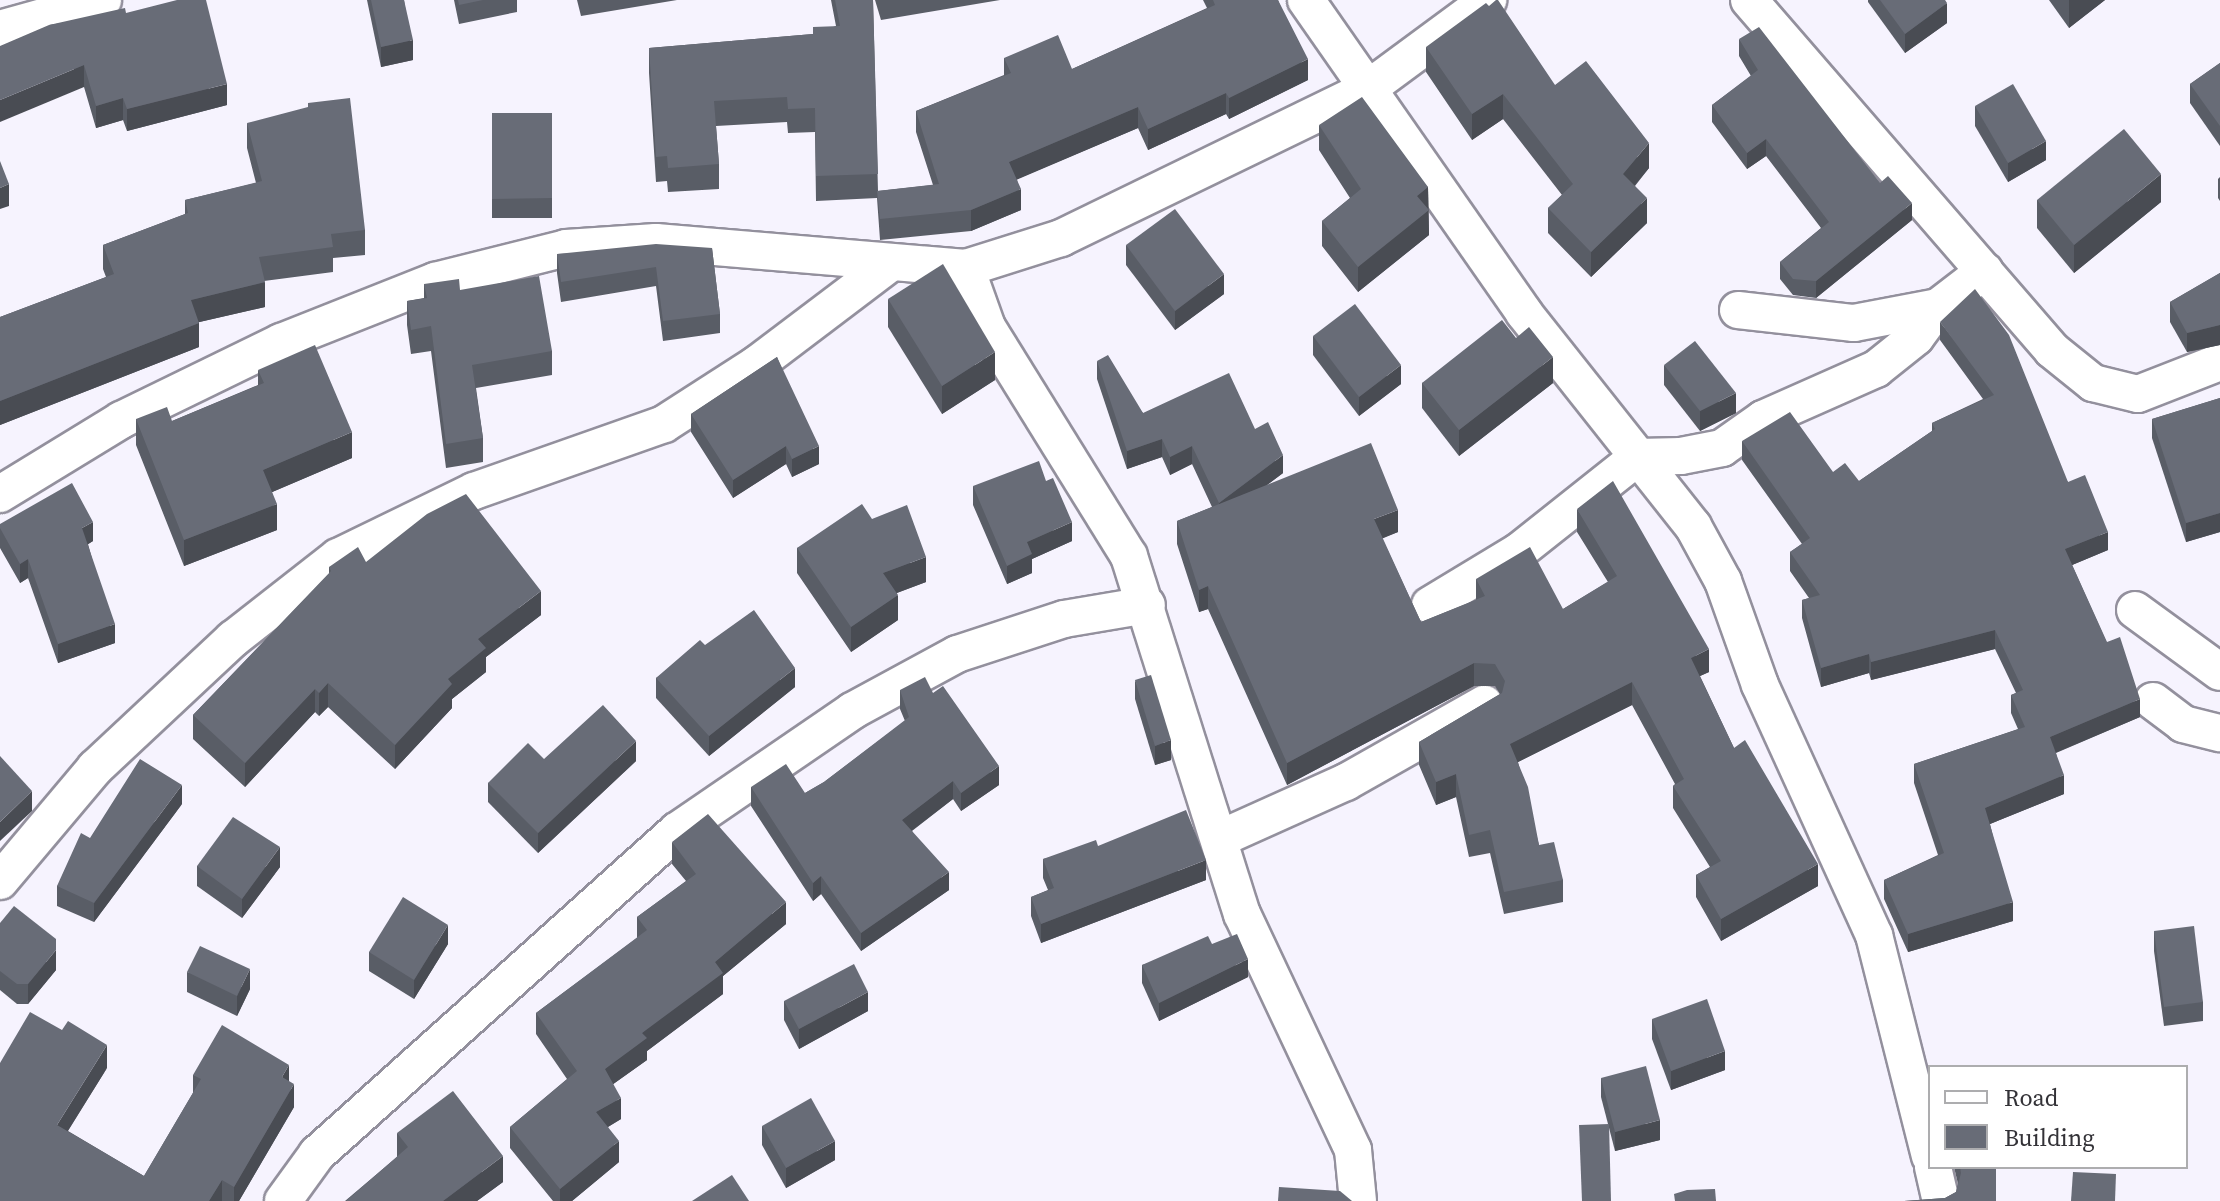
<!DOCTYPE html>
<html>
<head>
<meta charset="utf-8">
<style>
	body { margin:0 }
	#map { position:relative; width:2220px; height:1201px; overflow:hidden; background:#f6f3fe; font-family:"Source Serif 4",serif }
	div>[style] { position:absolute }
	.roads { filter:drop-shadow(2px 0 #93909d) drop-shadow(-2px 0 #93909d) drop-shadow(0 2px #93909d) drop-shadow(0 -2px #93909d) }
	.minor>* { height:36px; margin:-18px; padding:0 18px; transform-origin:18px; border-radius:18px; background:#fff }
	.wall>* { inset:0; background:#595d66 }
	.shaded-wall>* { inset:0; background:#494c53 }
	.building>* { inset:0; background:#686c77 }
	span { translate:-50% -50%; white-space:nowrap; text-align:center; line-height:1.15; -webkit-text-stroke:8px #fff; paint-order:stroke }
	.legend { position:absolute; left:1928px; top:1065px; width:260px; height:104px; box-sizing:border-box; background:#fff; border:2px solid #adadaf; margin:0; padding:10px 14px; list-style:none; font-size:24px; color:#333237 }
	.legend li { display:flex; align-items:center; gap:16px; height:40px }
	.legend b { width:40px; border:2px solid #adadaf }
</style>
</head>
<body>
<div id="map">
	<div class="roads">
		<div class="minor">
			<div style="left:1306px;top:0;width:381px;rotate:55.1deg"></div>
			<div style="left:1524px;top:313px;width:272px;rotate:51.6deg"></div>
			<div style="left:1693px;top:526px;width:63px;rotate:61.4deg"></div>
			<div style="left:1723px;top:581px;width:110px;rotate:70.4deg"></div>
			<div style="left:1760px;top:685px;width:275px;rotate:65.5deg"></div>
			<div style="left:1874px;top:935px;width:228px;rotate:75.8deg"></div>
			<div style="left:1749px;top:0;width:463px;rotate:49.1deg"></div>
			<div style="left:2052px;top:350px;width:53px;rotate:38.8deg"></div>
			<div style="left:2093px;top:383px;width:46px;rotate:13.7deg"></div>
			<div style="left:2138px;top:394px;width:88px;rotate:-21.3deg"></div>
			<div style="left:0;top:29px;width:107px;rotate:-15.7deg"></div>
			<div style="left:966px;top:268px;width:63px;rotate:70.4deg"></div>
			<div style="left:987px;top:327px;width:269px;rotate:58.2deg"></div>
			<div style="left:1129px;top:556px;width:375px;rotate:72.5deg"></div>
			<div style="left:1242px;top:914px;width:261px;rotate:64.8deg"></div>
			<div style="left:1353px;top:1150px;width:51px;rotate:84.4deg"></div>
			<div style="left:1738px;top:310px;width:117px;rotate:6.4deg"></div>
			<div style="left:1854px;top:323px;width:86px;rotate:-10.8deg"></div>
			<div style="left:0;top:494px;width:142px;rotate:-31.4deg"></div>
			<div style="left:121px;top:420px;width:178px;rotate:-26deg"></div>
			<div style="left:281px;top:342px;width:166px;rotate:-21.6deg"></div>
			<div style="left:435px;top:281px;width:135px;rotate:-14.1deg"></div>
			<div style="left:566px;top:248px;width:90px;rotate:-3.8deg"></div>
			<div style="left:656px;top:242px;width:311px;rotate:4.8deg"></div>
			<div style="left:966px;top:268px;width:100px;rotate:-17.5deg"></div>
			<div style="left:1061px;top:238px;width:339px;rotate:-25.9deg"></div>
			<div style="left:1366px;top:90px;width:152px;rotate:-36.4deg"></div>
			<div style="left:1430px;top:605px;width:103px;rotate:-31.1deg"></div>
			<div style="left:1518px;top:552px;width:153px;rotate:-38.4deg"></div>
			<div style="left:1638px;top:457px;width:43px;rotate:-1.3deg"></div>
			<div style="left:1681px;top:456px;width:42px;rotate:-11deg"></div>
			<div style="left:1722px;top:448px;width:50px;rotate:-35.3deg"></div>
			<div style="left:1763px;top:419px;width:124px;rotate:-23.9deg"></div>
			<div style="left:1876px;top:369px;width:51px;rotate:-38.7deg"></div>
			<div style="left:1916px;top:337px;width:37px;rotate:-54deg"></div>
			<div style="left:1938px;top:307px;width:59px;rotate:-37.5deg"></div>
			<div style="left:2135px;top:610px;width:105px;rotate:36.1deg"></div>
			<div style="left:2153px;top:701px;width:38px;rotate:37deg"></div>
			<div style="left:2183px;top:724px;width:38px;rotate:14deg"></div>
			<div style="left:1219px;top:839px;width:139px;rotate:-24.2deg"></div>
			<div style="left:1346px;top:782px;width:159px;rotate:-29.5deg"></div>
			<div style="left:0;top:881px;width:148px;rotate:-49.9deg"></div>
			<div style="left:95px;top:768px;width:189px;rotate:-43.1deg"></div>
			<div style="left:233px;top:639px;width:133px;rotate:-38deg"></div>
			<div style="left:338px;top:557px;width:151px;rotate:-25.9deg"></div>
			<div style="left:474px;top:491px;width:201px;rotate:-19.4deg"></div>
			<div style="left:664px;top:424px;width:111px;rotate:-32.8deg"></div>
			<div style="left:757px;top:364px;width:166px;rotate:-37.1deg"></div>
			<div style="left:1933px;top:1167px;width:35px;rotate:77deg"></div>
			<div style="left:283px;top:1201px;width:58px;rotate:-54.1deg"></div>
			<div style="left:317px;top:1154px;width:484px;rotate:-41.9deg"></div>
			<div style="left:677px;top:831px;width:212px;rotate:-34.4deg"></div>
			<div style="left:852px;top:711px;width:119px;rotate:-28.5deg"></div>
			<div style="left:957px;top:654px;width:113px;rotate:-18.1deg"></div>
			<div style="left:1064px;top:619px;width:84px;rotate:-9.6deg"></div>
		</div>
	</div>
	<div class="wall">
		<div style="clip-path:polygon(367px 0,404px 0,413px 60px,381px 67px)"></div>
		<div style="clip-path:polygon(454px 0,517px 0,517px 12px,459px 24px)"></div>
		<div style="clip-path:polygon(577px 0,677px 0,581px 16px)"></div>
		<div style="clip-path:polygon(831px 0,873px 0,878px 191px,933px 185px,916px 132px,916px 111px,1004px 75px,1004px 58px,1072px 69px,1207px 8px,1203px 0,1278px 0,1308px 80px,1229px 119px,1226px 114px,1148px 150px,1138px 128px,1017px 179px,1021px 210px,971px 231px,880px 240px,877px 198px,816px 201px,815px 132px,788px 133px,787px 122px,716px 126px,719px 164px,719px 189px,668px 192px,667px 181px,656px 182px,649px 73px,649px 48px,813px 34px,836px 26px)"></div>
		<div style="clip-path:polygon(875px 0,1000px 0,881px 20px)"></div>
		<div style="clip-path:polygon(1868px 0,1945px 0,1947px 23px,1905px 53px,1868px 2px)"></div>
		<div style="clip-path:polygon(2049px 0,2105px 0,2069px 28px)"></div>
		<div style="clip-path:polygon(126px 13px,227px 105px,127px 131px,123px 120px,96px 128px,84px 87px,49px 25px)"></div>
		<div style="clip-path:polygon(1739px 39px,1880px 183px,1912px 220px,1816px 298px,1793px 295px,1780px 279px,1780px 262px,1821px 228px,1766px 156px,1747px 169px,1712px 122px,1712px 105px,1751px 76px,1739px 56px)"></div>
		<div style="clip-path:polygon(1426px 47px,1555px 85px,1649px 168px,1635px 186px,1647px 223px,1591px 277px,1548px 233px,1548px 208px,1562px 195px,1503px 119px,1472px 140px,1426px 72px)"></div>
		<div style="clip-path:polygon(2220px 63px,2220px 146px,2190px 103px,2190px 84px)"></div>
		<div style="clip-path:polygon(1975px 106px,2046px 160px,2008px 182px,1975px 126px)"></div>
		<div style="clip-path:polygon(492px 113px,552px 113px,552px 218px,492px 218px)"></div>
		<div style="clip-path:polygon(247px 123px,365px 230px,365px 255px,333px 258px,333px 272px,264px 281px,265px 307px,199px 322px,199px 347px,0 425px,0 317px,106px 277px,103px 269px,103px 245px,185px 214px,185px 200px,256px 183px,247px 148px)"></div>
		<div style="clip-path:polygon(1319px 125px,1428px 187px,1429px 235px,1358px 292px,1322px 246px,1322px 221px,1350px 198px,1319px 150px)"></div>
		<div style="clip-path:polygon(2220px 177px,2220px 201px,2218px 198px,2218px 179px)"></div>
		<div style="clip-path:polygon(2037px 200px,2161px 202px,2074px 273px,2037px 228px)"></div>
		<div style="clip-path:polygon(1126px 245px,1224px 294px,1175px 330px,1126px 265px)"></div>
		<div style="clip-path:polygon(712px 248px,720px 314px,720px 333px,663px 341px,656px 286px,561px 302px,557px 273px,557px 254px)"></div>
		<div style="clip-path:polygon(2220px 273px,2220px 345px,2187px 352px,2170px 322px,2170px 302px)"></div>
		<div style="clip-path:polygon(424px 284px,460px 290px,552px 351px,552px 375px,476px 388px,483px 438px,483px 462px,446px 468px,431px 351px,411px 354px,407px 325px,407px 301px,424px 298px)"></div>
		<div style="clip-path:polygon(888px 299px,995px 380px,942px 414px,888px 327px)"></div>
		<div style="clip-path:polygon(1940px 322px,2068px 482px,2108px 550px,2072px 565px,2140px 717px,2056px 753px,2064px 794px,1990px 824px,2013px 921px,1908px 952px,1884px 899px,1884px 880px,1938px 855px,1914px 783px,1914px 764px,2018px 729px,2011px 713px,2011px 695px,2016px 693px,1995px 649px,1871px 680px,1869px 673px,1821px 687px,1802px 618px,1802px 600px,1809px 598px,1790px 571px,1790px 552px,1802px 544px,1742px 460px,1742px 441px,1859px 481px,1932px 431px,1932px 423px,1983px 399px,1940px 340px)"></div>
		<div style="clip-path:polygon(1313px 336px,1401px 384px,1359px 416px,1313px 355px)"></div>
		<div style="clip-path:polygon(1516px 338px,1553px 383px,1459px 456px,1422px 408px,1422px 383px)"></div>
		<div style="clip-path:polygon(777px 357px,819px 464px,792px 477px,786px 464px,733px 498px,691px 432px,691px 414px)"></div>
		<div style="clip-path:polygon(1097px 361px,1143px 413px,1255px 429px,1283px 473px,1267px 485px,1398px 532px,1382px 538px,1421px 622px,1476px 600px,1476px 579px,1563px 609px,1608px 582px,1577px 532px,1577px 509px,1709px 672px,1700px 676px,1734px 748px,1818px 886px,1721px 941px,1696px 897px,1696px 875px,1710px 867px,1673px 808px,1673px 786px,1675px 784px,1632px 705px,1518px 762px,1539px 845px,1563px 880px,1563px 902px,1504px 914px,1490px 853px,1469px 857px,1456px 797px,1436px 805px,1419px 765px,1419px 742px,1500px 694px,1495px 686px,1474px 686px,1287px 785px,1208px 609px,1199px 612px,1177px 544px,1177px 521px,1212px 507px,1192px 464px,1170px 475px,1162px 457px,1127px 469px,1097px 379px)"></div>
		<div style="clip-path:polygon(1664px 365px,1736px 413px,1700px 431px,1664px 385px)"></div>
		<div style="clip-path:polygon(258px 370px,352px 458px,272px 492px,277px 530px,184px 566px,136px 445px,136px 419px,172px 421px,258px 385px)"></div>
		<div style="clip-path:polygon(2220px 398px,2220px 532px,2186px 542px,2152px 438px,2152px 419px)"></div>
		<div style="clip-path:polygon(973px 486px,1072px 541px,1032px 559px,1032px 573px,1007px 584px,973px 505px)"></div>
		<div style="clip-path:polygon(872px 519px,926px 582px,897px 593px,898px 620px,851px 652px,797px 573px,797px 548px)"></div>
		<div style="clip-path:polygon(0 524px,93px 541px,88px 544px,115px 643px,58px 663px,28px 578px,20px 583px,0 548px)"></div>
		<div style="clip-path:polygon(366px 562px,541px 615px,486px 657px,486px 672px,452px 699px,452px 708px,395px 769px,328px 707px,319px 716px,315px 712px,245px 787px,193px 739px,193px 715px,329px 574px,329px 567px)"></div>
		<div style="clip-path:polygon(705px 645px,795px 687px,709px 756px,656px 698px,656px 678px)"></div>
		<div style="clip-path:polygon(1135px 680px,1171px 760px,1155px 765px,1135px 699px)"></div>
		<div style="clip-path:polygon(900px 690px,933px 693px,999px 785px,961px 811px,953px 799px,912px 831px,949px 890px,861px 951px,821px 894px,813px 901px,751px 806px,751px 787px,805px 793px,824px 782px,905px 721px,900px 709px)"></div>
		<div style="clip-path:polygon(544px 759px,636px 761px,538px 853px,488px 802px,488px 783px)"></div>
		<div style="clip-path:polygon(182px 804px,94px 922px,57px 906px,57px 886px)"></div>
		<div style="clip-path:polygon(672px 842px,786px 924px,723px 976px,723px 994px,647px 1051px,647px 1060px,613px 1084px,621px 1119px,608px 1127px,619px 1162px,572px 1201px,553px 1201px,510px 1148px,510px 1127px,567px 1079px,536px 1034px,536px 1013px,637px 938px,637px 917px,686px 881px,672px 864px)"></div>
		<div style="clip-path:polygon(1098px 846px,1206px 880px,1041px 943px,1031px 916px,1031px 897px,1048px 890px,1043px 878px,1043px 859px)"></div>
		<div style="clip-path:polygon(197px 866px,280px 867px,242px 918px,197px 886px)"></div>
		<div style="clip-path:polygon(0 923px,56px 970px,28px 1004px,17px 1004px,0 990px)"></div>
		<div style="clip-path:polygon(2154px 931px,2203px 1002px,2203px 1021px,2164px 1026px,2154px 951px)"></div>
		<div style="clip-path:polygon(448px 944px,414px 999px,369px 971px,369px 952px)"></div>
		<div style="clip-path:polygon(1212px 944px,1248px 977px,1159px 1021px,1142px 983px,1142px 965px)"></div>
		<div style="clip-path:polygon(187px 972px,250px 989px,237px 1016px,187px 992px)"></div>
		<div style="clip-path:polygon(784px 1001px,868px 1011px,799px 1049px,784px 1020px)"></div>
		<div style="clip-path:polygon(1652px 1019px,1725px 1070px,1671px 1090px,1652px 1039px)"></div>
		<div style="clip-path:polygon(107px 1068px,68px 1131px,144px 1176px,193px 1093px,193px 1075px,289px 1081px,294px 1107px,239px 1201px,0 1201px)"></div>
		<div style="clip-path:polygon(1601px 1078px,1660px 1140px,1615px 1151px,1601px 1097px)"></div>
		<div style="clip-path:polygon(762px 1126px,835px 1160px,786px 1188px,762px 1145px)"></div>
		<div style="clip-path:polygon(397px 1133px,503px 1182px,477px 1201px,345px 1201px,397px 1157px)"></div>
		<div style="clip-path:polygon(1954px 1167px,1996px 1167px,1996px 1201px,1904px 1201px,1945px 1198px,1956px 1192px,1958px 1184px)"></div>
	</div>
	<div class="shaded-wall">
		<div style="clip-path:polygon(2069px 0,2105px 0,2069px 28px)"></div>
		<div style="clip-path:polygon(1947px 3px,1947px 23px,1905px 53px,1905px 34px)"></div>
		<div style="clip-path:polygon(413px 40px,413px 60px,381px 67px,381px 47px)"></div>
		<div style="clip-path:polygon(1308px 59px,1308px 80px,1229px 119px,1229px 98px)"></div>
		<div style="clip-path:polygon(84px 65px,84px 87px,0 122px,0 100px)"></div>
		<div style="clip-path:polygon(227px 84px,227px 105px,127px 131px,127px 109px)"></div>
		<div style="clip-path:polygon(1226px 93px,1226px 114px,1148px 150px,1148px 129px)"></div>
		<div style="clip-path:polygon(1503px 94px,1503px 119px,1472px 140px,1472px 114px)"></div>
		<div style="clip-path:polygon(123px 98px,123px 120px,96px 128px,96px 106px)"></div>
		<div style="clip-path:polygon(1138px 107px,1138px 128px,1009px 183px,1009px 162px)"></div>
		<div style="clip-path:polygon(1766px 139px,1766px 156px,1747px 169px,1747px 153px)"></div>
		<div style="clip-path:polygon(2046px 141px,2046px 160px,2008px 182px,2008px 163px)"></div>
		<div style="clip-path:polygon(1649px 143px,1649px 168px,1623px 199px,1623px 174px)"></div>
		<div style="clip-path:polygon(2161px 174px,2161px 202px,2074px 273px,2074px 245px)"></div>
		<div style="clip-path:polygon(9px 184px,9px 206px,0 209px,0 188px)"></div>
		<div style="clip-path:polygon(1428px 187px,1429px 235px,1358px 292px,1358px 267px,1417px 196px)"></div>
		<div style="clip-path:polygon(1021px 189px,1021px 210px,971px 231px,971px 210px)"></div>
		<div style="clip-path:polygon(1647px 198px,1647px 223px,1591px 277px,1591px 252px)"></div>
		<div style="clip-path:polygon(1912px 203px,1912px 220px,1816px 298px,1816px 281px)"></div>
		<div style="clip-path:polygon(1224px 274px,1224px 294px,1175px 330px,1175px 311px)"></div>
		<div style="clip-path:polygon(265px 282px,265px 307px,191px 324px,191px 300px)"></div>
		<div style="clip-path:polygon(199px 323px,199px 347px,0 425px,0 401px)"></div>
		<div style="clip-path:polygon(2220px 325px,2220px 345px,2187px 352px,2187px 333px)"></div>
		<div style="clip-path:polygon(995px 352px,995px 380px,942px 414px,942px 386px)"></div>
		<div style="clip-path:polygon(1553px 357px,1553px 383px,1459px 456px,1459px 430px)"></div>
		<div style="clip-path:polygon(1401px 365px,1401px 384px,1359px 416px,1359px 397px)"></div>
		<div style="clip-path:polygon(1736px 393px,1736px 413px,1700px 431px,1700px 411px)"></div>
		<div style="clip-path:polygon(352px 432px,352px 458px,263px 496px,263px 470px)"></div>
		<div style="clip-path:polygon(1162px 439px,1162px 457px,1127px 469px,1127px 451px)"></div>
		<div style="clip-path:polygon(786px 446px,786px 464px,733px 498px,733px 480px)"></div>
		<div style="clip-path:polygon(819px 446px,819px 464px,792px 477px,792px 459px)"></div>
		<div style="clip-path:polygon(1192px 446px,1192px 464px,1170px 475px,1170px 457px)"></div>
		<div style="clip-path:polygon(1283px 455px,1283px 473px,1219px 521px,1219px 503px)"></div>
		<div style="clip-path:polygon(277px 504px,277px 530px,184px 566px,184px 540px)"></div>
		<div style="clip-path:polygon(1398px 510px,1398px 532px,1374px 542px,1374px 519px)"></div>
		<div style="clip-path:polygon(2220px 513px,2220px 532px,2186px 542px,2186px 523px)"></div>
		<div style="clip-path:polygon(93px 522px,93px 541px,82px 548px,82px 528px)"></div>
		<div style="clip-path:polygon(1072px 522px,1072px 541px,1032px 559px,1032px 573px,1007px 584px,1007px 566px,1027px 542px)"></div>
		<div style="clip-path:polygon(2108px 532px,2108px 550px,2065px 568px,2065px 549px)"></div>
		<div style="clip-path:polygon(926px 557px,926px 582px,883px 598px,883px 573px)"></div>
		<div style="clip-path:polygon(28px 559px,28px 578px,20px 583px,20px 564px)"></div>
		<div style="clip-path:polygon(1208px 586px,1208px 609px,1199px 612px,1199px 590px)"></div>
		<div style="clip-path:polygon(541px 591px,541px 615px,486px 657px,486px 672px,452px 699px,452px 708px,395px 769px,395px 745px,478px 639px)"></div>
		<div style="clip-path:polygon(898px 595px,898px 620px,851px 652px,851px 627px)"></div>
		<div style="clip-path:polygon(115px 624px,115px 643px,58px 663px,58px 644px)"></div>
		<div style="clip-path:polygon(1995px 630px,1995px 649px,1871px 680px,1871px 662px)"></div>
		<div style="clip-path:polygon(1709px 649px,1709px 672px,1691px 680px,1691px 658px)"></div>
		<div style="clip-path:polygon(1869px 654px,1869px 673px,1821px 687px,1821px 668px)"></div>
		<div style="clip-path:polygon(1474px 663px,1474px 686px,1287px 785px,1287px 763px)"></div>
		<div style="clip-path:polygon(795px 668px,795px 687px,709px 756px,709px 736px)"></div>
		<div style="clip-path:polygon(1632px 682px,1632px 705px,1510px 766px,1510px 744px)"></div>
		<div style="clip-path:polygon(328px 683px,328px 707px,319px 716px,319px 693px)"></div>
		<div style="clip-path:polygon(315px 689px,315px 712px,245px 787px,245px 763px)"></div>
		<div style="clip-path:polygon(2140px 699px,2140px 717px,2050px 755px,2050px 737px)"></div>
		<div style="clip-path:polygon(1171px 740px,1171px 760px,1155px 765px,1155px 746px)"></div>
		<div style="clip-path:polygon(636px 741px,636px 761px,538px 853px,538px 833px)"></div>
		<div style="clip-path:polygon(999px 766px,999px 785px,961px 811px,961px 793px)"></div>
		<div style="clip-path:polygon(1456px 774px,1456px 797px,1436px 805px,1436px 782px)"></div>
		<div style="clip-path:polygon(2064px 775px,2064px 794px,1985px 826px,1985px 808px)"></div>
		<div style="clip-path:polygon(953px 781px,953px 799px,902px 838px,902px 820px)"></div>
		<div style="clip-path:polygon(182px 785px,182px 804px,94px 922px,94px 903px)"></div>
		<div style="clip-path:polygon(32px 791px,32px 811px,0 841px,0 822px)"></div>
		<div style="clip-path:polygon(280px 847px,280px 867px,242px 918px,242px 899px)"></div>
		<div style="clip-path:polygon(1206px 860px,1206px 880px,1041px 943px,1041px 924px)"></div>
		<div style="clip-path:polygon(1818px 864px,1818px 886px,1721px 941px,1721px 919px)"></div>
		<div style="clip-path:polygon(949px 872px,949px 890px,861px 951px,861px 933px)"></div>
		<div style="clip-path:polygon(821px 876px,821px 894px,813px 901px,813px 883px)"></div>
		<div style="clip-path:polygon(786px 902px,786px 924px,723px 976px,723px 994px,647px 1051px,647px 1060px,605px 1090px,605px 1069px,715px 962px)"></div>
		<div style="clip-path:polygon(2013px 902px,2013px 921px,1908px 952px,1908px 934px)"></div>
		<div style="clip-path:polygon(448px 925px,448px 944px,414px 999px,414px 980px)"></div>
		<div style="clip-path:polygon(56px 950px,56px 970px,28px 1004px,28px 984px)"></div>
		<div style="clip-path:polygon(1248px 959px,1248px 977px,1159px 1021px,1159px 1003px)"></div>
		<div style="clip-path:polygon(250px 969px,250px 989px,237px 1016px,237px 996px)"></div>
		<div style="clip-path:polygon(868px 992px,868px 1011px,799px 1049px,799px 1029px)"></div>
		<div style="clip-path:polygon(107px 1045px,107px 1068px,57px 1148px,57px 1125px)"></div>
		<div style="clip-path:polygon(1725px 1051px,1725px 1070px,1671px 1090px,1671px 1071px)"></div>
		<div style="clip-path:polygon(289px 1065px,289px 1088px,282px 1077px)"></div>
		<div style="clip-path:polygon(294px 1084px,294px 1107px,239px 1201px,234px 1201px,234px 1187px)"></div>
		<div style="clip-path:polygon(621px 1098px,621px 1119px,596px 1134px,596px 1112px)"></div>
		<div style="clip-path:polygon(1660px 1120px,1660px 1140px,1615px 1151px,1615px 1132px)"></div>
		<div style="clip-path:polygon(619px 1141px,619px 1162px,572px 1201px,560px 1201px,560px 1189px)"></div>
		<div style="clip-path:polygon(835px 1141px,835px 1160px,786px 1188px,786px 1168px)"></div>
		<div style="clip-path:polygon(503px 1156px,503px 1182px,477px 1201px,443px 1201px)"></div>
		<div style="clip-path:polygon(222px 1180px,222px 1201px,209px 1201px)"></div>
	</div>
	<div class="building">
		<div style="clip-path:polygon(177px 0,206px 0,227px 84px,127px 109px,123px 98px,96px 106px,84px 65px,0 100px,0 46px,49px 25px,125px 8px,126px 13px)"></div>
		<div style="clip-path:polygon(371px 0,404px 0,413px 40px,381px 47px)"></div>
		<div style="clip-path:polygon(458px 0,483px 0,459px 5px)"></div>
		<div style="clip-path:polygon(835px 0,873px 0,878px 174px,816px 176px,815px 108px,788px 109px,787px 97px,714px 101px,719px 164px,668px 168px,667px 156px,656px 157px,649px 48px,813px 34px,813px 27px,840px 26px)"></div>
		<div style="clip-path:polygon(1213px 0,1278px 0,1308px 59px,1229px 98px,1226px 93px,1148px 129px,1138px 107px,1009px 162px,1021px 189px,971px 210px,880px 219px,877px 191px,939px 184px,916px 111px,1011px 73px,1004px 58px,1058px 35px,1072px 69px,1215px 5px)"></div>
		<div style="clip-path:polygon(1496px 0,1498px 0,1555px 85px,1586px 61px,1649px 143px,1623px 174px,1647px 198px,1591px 252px,1548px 208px,1573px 184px,1503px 94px,1472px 114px,1426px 47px,1486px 3px,1489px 6px)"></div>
		<div style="clip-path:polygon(1880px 0,1945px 0,1947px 3px,1905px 34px)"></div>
		<div style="clip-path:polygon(1759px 27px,1880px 183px,1888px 176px,1912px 203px,1816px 281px,1793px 279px,1780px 262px,1829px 222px,1766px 139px,1747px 153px,1712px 105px,1758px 70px,1739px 39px)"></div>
		<div style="clip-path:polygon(2220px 63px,2220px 126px,2190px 84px)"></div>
		<div style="clip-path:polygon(2013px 84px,2046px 141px,2008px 163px,1975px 106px)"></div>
		<div style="clip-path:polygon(1362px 97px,1428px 187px,1417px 196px,1429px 210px,1358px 267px,1322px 221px,1361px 189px,1319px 125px)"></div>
		<div style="clip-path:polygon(350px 98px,365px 230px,331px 234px,333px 247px,259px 257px,265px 282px,191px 300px,199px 323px,0 401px,0 317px,114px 274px,103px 245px,188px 213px,185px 200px,262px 181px,247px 123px,308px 107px,308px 103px)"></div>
		<div style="clip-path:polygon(492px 113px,552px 113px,552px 198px,492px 199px)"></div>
		<div style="clip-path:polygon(2124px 129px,2161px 174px,2074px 245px,2037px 200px)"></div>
		<div style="clip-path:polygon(0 161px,9px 184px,0 188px)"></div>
		<div style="clip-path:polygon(1175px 209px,1224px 274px,1175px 311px,1126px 245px)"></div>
		<div style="clip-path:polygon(656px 244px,712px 248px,720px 314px,663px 321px,656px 267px,561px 282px,557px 254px)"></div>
		<div style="clip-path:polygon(943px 264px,995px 352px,942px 386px,888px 299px)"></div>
		<div style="clip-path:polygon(2220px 273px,2220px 325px,2187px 333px,2170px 302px)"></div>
		<div style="clip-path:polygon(539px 276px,552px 351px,472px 365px,483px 438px,446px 444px,431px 326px,411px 330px,407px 301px,427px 298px,424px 284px,459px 279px,460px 290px)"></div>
		<div style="clip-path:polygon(1975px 289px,2009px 335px,2068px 482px,2085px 475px,2108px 532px,2065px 549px,2107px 642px,2120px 637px,2140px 699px,2050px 737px,2064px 775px,1985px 808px,2013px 902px,1908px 934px,1884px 880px,1944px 853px,1914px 764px,2025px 727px,2011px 695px,2023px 690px,1995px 630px,1871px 662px,1869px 654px,1821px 668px,1802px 600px,1820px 595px,1790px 552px,1810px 538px,1742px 441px,1790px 412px,1833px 472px,1845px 463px,1859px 481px,1935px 429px,1932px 423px,1994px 395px,1940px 322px)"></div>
		<div style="clip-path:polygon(1355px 304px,1401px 365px,1359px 397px,1313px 336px)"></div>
		<div style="clip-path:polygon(1502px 320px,1516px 338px,1529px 327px,1553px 357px,1459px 430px,1422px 383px)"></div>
		<div style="clip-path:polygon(1695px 341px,1736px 393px,1700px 411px,1664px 365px)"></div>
		<div style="clip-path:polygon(315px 345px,352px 432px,263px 470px,277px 504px,184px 540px,136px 419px,167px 407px,172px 421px,264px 383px,258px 370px)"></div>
		<div style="clip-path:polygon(1108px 355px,1143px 413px,1229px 373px,1255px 429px,1268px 422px,1283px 455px,1219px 503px,1192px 446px,1170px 457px,1162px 439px,1127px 451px,1097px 361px)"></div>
		<div style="clip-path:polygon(777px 357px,819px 446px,792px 459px,786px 446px,733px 480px,691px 414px)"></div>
		<div style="clip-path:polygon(2220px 398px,2220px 513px,2186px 523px,2152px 419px)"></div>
		<div style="clip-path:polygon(1371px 443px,1398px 510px,1374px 519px,1421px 622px,1485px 596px,1476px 579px,1530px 547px,1563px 609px,1617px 576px,1577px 509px,1613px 481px,1709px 649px,1691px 658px,1734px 748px,1745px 740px,1818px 864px,1721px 919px,1696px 875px,1721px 861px,1673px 786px,1684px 779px,1632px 682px,1510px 744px,1528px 787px,1539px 845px,1554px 842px,1563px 880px,1504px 892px,1490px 830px,1469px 835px,1456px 774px,1436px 782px,1419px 742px,1502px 693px,1505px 681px,1495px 664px,1474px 663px,1287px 763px,1208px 586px,1199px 590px,1177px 521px)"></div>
		<div style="clip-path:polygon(1039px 461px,1046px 481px,1053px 478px,1072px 522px,1027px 542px,1032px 554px,1007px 566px,973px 486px)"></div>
		<div style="clip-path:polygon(72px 483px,93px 522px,82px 528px,115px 624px,58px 644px,28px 559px,20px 564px,0 528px,0 524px)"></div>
		<div style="clip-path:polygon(466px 494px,541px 591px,478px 639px,486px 648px,448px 679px,452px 684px,395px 745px,328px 683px,319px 693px,315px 689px,245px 763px,193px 715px,331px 571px,329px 567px,358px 547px,366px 562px,427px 514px)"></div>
		<div style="clip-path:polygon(862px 504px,872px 519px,907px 505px,926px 557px,883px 573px,898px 595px,851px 627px,797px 548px)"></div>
		<div style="clip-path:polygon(754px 610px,795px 668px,709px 736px,656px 678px,700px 640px,705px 645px)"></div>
		<div style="clip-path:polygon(1151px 675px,1171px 740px,1155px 746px,1135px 680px)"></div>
		<div style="clip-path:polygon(925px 677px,933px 693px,943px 686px,999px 766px,961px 793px,953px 781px,902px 820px,949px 872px,861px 933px,821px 876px,813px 883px,751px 787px,786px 764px,805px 793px,824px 782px,909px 717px,900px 690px)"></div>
		<div style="clip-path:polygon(603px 705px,636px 741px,538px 833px,488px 783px,528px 743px,544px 759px)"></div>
		<div style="clip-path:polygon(0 756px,32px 791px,0 822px)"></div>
		<div style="clip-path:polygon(140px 759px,182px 785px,94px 903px,57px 886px,81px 833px,90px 838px)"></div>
		<div style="clip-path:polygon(1186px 810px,1206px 860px,1041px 924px,1031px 897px,1054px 888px,1043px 859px,1096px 840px,1098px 846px)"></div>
		<div style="clip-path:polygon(708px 814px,786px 902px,715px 962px,723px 973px,642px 1033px,647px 1038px,605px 1069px,621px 1098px,596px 1112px,619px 1141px,560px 1189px,510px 1127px,577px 1071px,536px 1013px,647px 930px,637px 917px,696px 874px,672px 842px)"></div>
		<div style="clip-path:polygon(233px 817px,280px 847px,242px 899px,197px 866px)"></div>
		<div style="clip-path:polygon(403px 897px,448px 925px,414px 980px,369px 952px)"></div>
		<div style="clip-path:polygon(14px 906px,56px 939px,56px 950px,28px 984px,17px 984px,0 971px,0 923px)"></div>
		<div style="clip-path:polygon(2194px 926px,2203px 1002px,2164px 1007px,2154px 931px)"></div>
		<div style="clip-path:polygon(1237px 934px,1248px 959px,1159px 1003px,1142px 965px,1208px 936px,1212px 944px)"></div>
		<div style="clip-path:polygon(200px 946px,250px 969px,237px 996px,187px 972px)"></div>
		<div style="clip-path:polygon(854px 964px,868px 992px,799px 1029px,784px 1001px)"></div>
		<div style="clip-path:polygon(1707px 999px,1725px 1051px,1671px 1071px,1652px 1019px)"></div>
		<div style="clip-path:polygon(30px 1012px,62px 1030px,68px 1021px,107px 1045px,57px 1125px,144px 1176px,201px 1079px,193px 1075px,222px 1025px,289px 1065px,282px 1077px,294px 1084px,234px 1187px,222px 1180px,209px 1201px,0 1201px,0 1063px)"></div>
		<div style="clip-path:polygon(1646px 1066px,1660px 1120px,1615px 1132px,1601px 1078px)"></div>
		<div style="clip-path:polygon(453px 1091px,503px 1156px,443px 1201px,346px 1201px,408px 1147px,397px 1133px)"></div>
		<div style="clip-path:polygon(811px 1098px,835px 1141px,786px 1168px,762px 1126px)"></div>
		<div style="clip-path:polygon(1609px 1124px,1611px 1201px,1582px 1201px,1579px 1125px)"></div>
		<div style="clip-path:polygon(1960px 1167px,1996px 1167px,1996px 1201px,1904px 1201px,1945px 1198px,1956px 1192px,1961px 1173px)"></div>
		<div style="clip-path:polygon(2073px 1172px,2116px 1174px,2115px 1201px,2071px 1201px)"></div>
		<div style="clip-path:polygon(732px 1175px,749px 1201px,692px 1201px)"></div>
		<div style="clip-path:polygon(1279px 1187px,1340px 1191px,1352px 1201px,1278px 1201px)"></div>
		<div style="clip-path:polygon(1715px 1189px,1716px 1201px,1675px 1201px,1674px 1194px,1687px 1190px)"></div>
	</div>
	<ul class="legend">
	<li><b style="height:10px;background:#fff"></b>Road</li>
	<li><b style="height:22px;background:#686c77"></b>Building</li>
	</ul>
</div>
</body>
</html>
